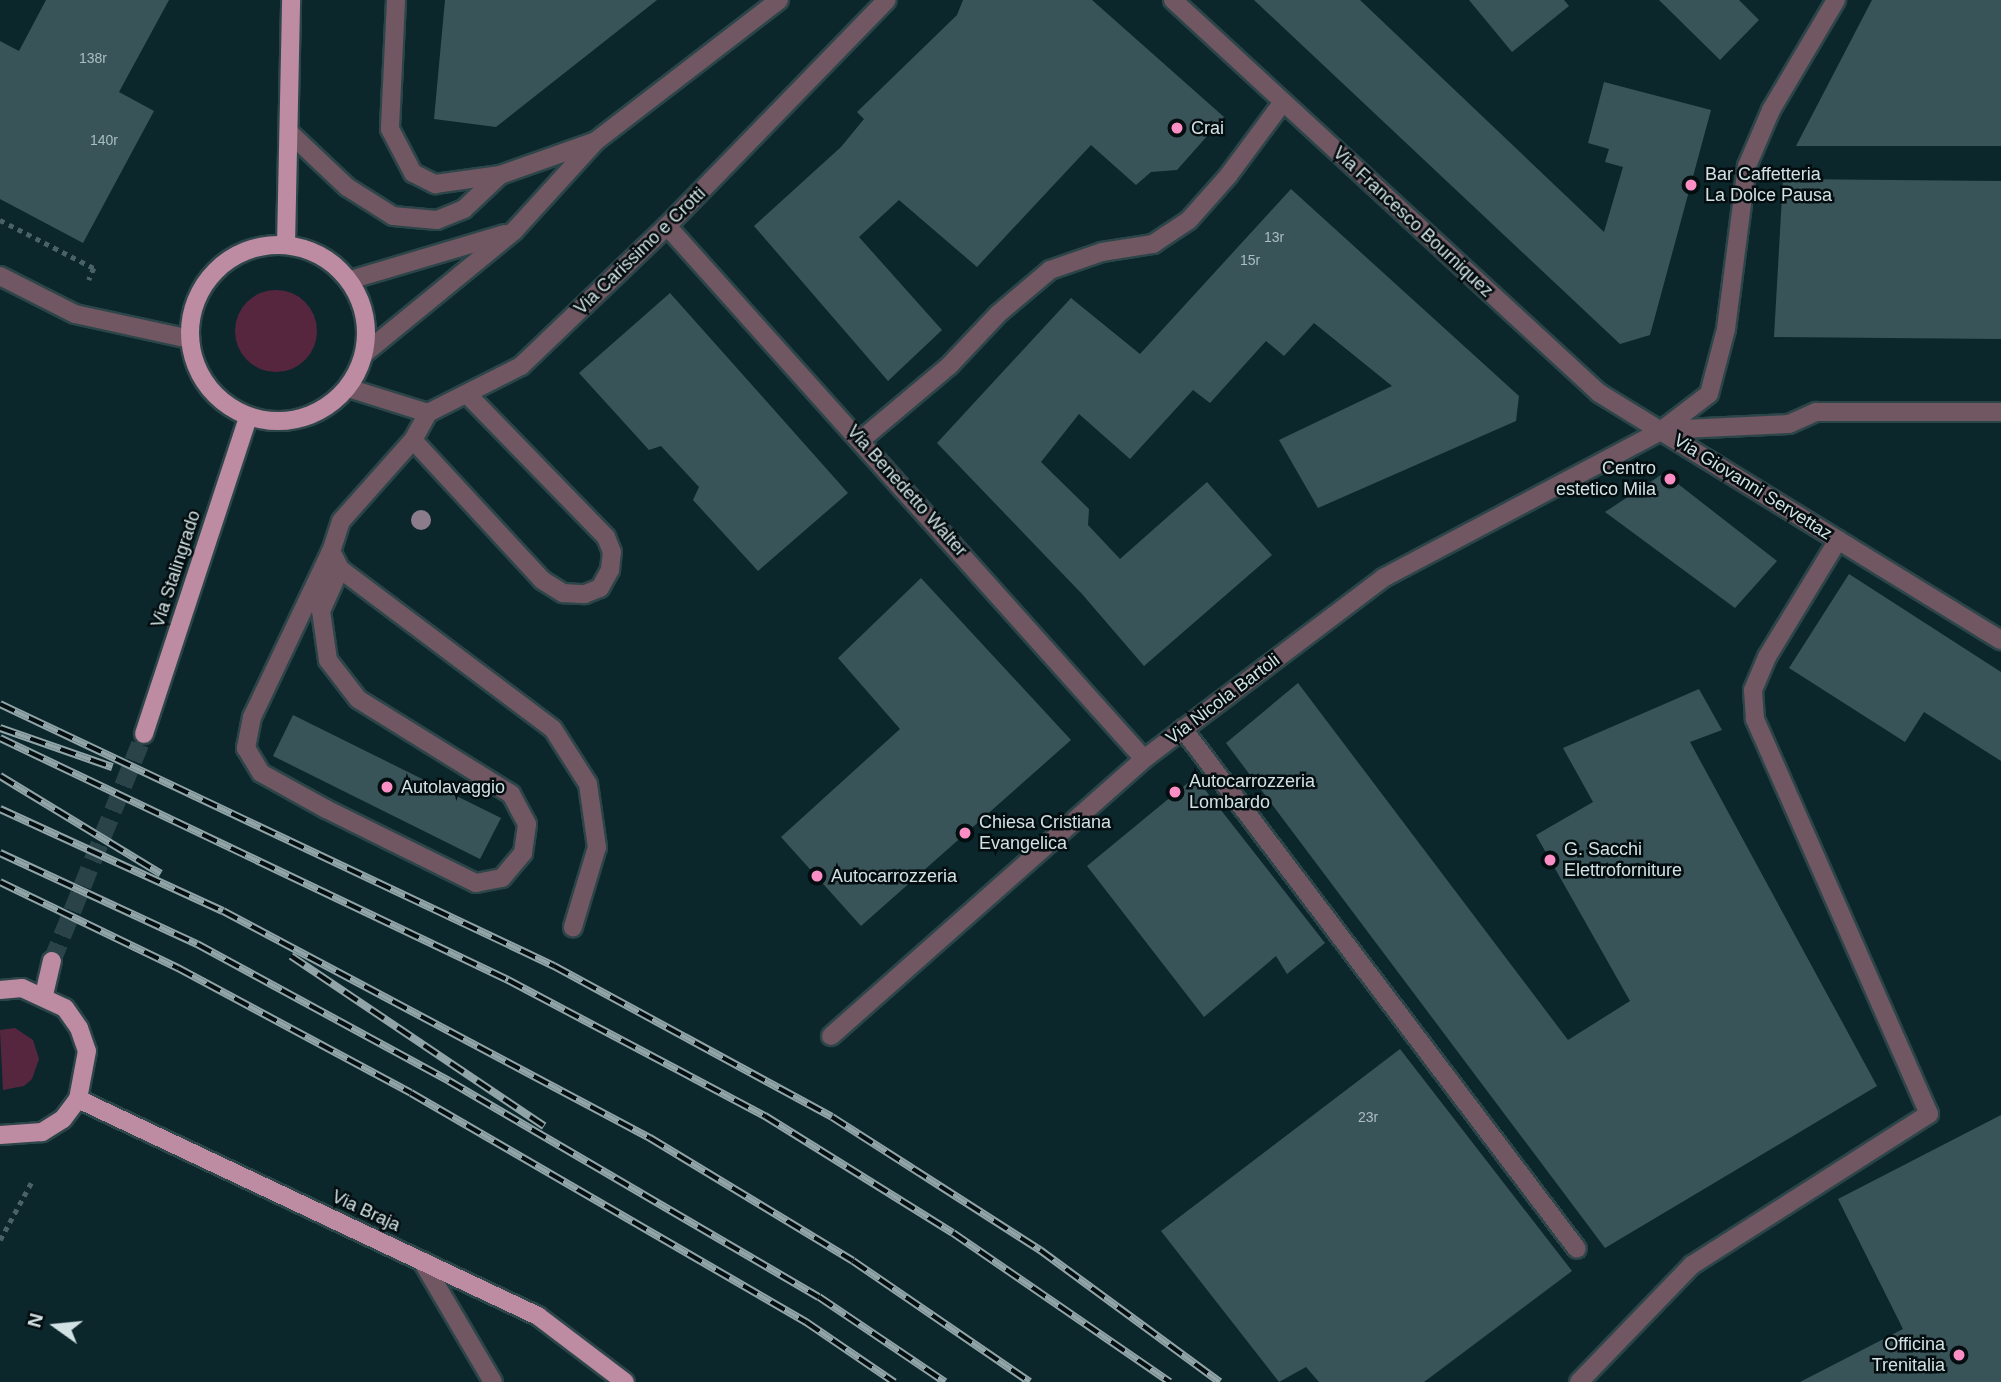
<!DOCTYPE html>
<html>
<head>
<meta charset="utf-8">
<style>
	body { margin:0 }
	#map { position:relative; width:2001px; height:1382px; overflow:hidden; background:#0c272c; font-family:Helvetica,sans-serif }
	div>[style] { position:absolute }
	.green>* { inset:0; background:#56263f }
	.round { border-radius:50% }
	.building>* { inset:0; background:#395459 }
	.primary-tunnel>* { height:18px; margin-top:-9px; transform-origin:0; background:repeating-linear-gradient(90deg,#2a4348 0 18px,transparent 0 27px) }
	.path>* { height:4.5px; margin-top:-2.25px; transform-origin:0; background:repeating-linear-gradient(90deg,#4a6166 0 5px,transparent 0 10px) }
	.roads { filter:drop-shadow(2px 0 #2c4549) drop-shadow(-2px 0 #2c4549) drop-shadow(0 2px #2c4549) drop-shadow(0 -2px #2c4549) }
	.service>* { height:18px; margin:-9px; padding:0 9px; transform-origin:9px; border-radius:9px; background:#705762 }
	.minor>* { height:18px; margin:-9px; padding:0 9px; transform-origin:9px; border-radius:9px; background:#705762 }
	.tertiary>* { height:18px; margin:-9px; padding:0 9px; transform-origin:9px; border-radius:9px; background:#705762 }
	.primary>* { height:18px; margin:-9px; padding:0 9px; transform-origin:9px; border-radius:9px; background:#bd8ba2 }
	.primary>.ring { margin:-9px; padding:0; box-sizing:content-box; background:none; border:18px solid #bd8ba2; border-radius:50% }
	.rail>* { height:8px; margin-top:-4px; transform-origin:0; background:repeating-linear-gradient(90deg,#040e10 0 16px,#91a4a7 0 32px); box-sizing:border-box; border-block:2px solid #91a4a7 }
	.trees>* { width:20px; height:20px; margin:-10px; border-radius:50%; background:#8c7c8b }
	.dots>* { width:19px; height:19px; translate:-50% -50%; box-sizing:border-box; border:4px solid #040e10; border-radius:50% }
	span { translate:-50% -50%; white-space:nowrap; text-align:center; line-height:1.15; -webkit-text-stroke:5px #040e10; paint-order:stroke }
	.number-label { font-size:14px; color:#acbec1 }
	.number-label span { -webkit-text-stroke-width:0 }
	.poi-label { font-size:18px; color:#d2e1e4 }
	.left { translate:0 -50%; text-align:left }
	.right { translate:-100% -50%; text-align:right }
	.street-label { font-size:18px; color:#d2e1e4 }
	.north { position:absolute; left:21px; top:1291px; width:70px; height:70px; -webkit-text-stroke:5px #040e10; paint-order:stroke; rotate:285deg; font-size:19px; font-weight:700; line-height:28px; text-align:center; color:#d2e1e4 }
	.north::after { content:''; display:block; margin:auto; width:24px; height:32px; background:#d2e1e4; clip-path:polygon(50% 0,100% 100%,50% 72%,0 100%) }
</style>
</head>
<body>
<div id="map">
	<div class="green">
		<div class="round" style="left:235px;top:290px;width:82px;height:82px"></div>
		<div style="clip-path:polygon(15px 1028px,33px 1040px,39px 1059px,32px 1079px,24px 1086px,3px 1090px,0 1030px)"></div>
	</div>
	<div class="building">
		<div style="clip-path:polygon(46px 0,169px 0,119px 92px,154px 111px,83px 243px,0 199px,0 41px,19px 51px)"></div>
		<div style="clip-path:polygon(445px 0,657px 0,496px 127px,434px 119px)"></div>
		<div style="clip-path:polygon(963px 0,1092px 0,1224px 117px,1177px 170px,1151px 172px,1136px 185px,1091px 145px,977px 267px,899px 200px,859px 237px,942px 330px,888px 381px,754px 226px,841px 147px,864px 119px,857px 112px,957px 15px)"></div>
		<div style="clip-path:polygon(1254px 0,1360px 0,1604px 232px,1623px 167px,1605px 162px,1609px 149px,1588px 143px,1604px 82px,1711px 110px,1650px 335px,1620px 344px)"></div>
		<div style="clip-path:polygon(1469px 0,1564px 0,1569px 6px,1512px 52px)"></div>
		<div style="clip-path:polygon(1659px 0,1739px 0,1759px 20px,1720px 60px)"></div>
		<div style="clip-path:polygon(1872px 0,2001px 0,2001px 146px,1796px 146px)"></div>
		<div style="clip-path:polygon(1783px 179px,2001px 181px,2001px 339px,1774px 337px)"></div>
		<div style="clip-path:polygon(1291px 189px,1519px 396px,1516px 421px,1318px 508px,1279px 440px,1392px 386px,1314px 323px,1284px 356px,1266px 341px,1210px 403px,1193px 390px,1130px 459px,1079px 414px,1041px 462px,1089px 509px,1088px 525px,1120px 559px,1207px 482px,1272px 555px,1144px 666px,1082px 594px,937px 443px,1071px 298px,1140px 354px)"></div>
		<div style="clip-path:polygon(670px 293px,848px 493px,758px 571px,693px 500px,699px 487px,661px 446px,649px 450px,579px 373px)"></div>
		<div style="clip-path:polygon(1664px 473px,1777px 561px,1735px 608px,1605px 512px)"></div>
		<div style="clip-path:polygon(1849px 574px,2001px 672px,2001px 761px,1924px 712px,1905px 742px,1789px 668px)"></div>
		<div style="clip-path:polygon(921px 578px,1071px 740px,861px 926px,781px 837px,900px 729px,838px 658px)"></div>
		<div style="clip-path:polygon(1298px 683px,1568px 1040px,1630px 1001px,1536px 835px,1593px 802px,1563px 748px,1699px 689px,1722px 730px,1690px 742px,1877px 1086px,1605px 1248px,1226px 743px)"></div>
		<div style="clip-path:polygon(293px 715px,501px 818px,480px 859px,273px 756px)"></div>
		<div style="clip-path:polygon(1195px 777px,1325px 943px,1287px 974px,1276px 956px,1204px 1017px,1087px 866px)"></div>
		<div style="clip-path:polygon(1400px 1049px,1572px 1271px,1424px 1382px,1319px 1382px,1306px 1367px,1279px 1382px,1161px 1231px)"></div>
		<div style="clip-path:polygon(2001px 1115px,2001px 1382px,1800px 1382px,1903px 1329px,1838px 1199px)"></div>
	</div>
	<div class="primary-tunnel">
		<div style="left:52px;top:961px;width:245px;rotate:-67.9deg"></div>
	</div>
	<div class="path">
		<div style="left:0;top:220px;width:106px;rotate:27.1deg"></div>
		<div style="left:94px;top:268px;width:13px;rotate:113deg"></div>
		<div style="left:0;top:1240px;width:65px;rotate:-61.5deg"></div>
	</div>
	<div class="roads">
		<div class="service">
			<div style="left:428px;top:413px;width:31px;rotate:119deg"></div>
			<div style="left:413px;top:440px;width:108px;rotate:131.6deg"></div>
			<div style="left:341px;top:521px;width:32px;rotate:108deg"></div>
			<div style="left:331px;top:551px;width:20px;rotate:63deg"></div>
			<div style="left:340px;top:569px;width:266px;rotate:36.9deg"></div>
			<div style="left:553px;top:729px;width:65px;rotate:57.5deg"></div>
			<div style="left:588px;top:784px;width:64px;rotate:81.9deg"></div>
			<div style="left:597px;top:847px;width:84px;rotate:106.7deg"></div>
			<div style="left:1662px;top:430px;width:127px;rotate:-2.7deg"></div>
			<div style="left:1789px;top:424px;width:30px;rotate:-24deg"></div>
			<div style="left:1816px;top:412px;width:185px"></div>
			<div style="left:862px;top:439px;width:114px;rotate:-40deg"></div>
			<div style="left:949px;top:366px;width:71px;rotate:-46.7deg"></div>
			<div style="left:998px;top:314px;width:68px;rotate:-40.2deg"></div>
			<div style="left:1050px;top:270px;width:55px;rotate:-19.1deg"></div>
			<div style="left:1102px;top:252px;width:52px;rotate:-8.9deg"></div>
			<div style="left:1153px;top:244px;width:43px;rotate:-33.7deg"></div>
			<div style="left:1189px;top:220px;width:59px;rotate:-48.4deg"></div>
			<div style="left:1228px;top:176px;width:92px;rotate:-53.4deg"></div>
			<div style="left:413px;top:440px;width:190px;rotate:47.3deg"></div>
			<div style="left:542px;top:580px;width:25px;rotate:32deg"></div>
			<div style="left:563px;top:593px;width:22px;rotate:3deg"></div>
			<div style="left:585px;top:594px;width:16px;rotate:-22deg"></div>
			<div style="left:600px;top:588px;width:21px;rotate:-61deg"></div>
			<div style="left:610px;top:570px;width:18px;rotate:-84deg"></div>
			<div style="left:612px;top:552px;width:16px;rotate:-112deg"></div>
			<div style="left:606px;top:537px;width:199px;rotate:-134.2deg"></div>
			<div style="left:331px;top:551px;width:184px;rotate:115.4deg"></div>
			<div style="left:252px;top:717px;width:32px;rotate:101deg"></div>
			<div style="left:246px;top:748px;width:29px;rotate:59deg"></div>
			<div style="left:261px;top:773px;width:74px;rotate:29deg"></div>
			<div style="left:326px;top:809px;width:167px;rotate:26.3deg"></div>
			<div style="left:476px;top:883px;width:26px;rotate:-11deg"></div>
			<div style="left:502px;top:878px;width:33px;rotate:-50deg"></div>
			<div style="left:523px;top:853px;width:29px;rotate:-82deg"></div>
			<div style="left:527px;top:824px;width:34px;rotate:-118deg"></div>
			<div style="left:511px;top:794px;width:180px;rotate:-148.2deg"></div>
			<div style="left:358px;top:699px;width:49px;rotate:-127.6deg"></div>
			<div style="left:328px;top:660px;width:49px;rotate:-98.1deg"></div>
			<div style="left:321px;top:611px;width:46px;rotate:-65.7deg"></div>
			<div style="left:1183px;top:729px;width:652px;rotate:52.85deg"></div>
			<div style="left:422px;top:1261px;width:140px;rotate:59.6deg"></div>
			<div style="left:1579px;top:1382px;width:163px;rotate:-46deg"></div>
			<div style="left:1692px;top:1265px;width:281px;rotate:-32.5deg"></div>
			<div style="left:1929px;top:1114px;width:432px;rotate:-113.8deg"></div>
			<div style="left:1755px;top:719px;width:29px;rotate:-94deg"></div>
			<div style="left:1753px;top:690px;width:36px;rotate:-67deg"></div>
			<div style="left:1767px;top:657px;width:137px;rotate:-58.7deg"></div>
		</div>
		<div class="minor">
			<div style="left:396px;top:0;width:129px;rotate:92.7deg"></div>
			<div style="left:390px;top:129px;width:50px;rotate:62.4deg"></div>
			<div style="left:413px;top:173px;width:25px;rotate:27deg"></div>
			<div style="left:435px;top:184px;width:66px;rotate:-7.9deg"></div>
			<div style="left:500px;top:175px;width:99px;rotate:-19.5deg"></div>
			<div style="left:1173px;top:0;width:580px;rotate:42.69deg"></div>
			<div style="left:1599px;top:393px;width:472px;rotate:31.6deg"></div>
			<div style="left:292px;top:135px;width:76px;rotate:43.4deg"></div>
			<div style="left:347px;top:187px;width:54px;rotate:32.2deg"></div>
			<div style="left:393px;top:216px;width:44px;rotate:5.2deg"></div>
			<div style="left:437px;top:220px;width:29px;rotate:-22deg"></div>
			<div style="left:464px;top:209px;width:50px;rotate:-43.4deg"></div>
			<div style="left:667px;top:226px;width:715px;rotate:48.17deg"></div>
			<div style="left:350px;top:280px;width:161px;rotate:-16.6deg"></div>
			<div style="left:365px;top:353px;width:193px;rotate:-39.3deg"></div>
			<div style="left:514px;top:231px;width:122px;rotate:-47.7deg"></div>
			<div style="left:596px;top:141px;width:231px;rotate:-37.6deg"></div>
			<div style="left:348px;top:388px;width:84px;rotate:17.4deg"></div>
			<div style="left:428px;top:413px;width:104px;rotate:-26.8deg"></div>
			<div style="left:521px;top:366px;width:202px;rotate:-43.8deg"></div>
			<div style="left:667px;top:226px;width:315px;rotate:-45.8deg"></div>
			<div style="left:831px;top:1036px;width:418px;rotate:-41.5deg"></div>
			<div style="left:1144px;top:759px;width:300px;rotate:-37.1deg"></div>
			<div style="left:1383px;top:578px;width:316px;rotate:-27.9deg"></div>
			<div style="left:1662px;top:430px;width:59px;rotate:-37.5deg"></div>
			<div style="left:1709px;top:394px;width:67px;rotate:-75.3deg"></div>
			<div style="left:1726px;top:329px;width:164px;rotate:-82.7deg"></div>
			<div style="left:1747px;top:166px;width:61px;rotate:-66.8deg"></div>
			<div style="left:1771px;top:110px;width:128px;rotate:-59.4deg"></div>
		</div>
		<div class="tertiary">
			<div style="left:0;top:276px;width:84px;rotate:26.9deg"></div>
			<div style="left:75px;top:314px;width:118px;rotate:12.3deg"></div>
		</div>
		<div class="primary">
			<div class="ring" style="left:190px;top:245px;width:158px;height:158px"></div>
			<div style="left:286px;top:245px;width:245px;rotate:-88.8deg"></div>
			<div style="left:144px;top:734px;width:334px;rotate:-71.8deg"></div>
			<div style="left:0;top:990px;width:22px;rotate:-5deg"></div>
			<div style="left:22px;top:988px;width:47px;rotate:24.9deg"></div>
			<div style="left:65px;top:1008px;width:24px;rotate:55deg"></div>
			<div style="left:79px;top:1028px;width:24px;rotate:71deg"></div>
			<div style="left:87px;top:1051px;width:49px;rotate:100.6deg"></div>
			<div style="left:78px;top:1099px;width:25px;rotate:127deg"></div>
			<div style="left:63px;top:1119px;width:25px;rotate:148deg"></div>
			<div style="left:42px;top:1132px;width:42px;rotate:175.9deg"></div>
			<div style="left:44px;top:995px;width:35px;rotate:-77deg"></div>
			<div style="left:78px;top:1099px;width:509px;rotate:25.26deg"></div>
			<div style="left:538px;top:1316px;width:109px;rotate:37.2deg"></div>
		</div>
	</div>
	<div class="rail">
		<div style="left:0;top:704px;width:613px;rotate:25.31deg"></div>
		<div style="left:554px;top:966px;width:316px;rotate:28.5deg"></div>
		<div style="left:832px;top:1117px;width:247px;rotate:32.6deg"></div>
		<div style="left:1040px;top:1250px;width:223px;rotate:36.3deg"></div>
		<div style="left:0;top:728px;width:119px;rotate:19.2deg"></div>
		<div style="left:0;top:738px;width:563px;rotate:25.47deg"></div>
		<div style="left:508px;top:980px;width:291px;rotate:27.9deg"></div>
		<div style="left:765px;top:1116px;width:221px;rotate:31.9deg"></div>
		<div style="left:953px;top:1233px;width:263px;rotate:34.5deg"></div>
		<div style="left:0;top:776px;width:188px;rotate:31.3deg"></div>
		<div style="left:0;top:809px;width:245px;rotate:24.6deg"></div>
		<div style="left:223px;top:911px;width:484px;rotate:28deg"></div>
		<div style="left:650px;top:1138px;width:237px;rotate:31.2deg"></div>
		<div style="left:853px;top:1261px;width:214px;rotate:34.4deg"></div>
		<div style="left:0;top:853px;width:217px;rotate:24.8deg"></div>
		<div style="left:197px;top:944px;width:287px;rotate:28.5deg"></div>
		<div style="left:449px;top:1081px;width:428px;rotate:30.3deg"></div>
		<div style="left:819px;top:1297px;width:152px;rotate:34deg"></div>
		<div style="left:0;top:882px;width:198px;rotate:25.8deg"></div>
		<div style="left:178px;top:968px;width:264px;rotate:28.2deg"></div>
		<div style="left:411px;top:1093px;width:457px;rotate:30.1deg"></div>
		<div style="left:806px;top:1322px;width:107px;rotate:34.3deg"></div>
		<div style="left:291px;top:956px;width:305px;rotate:33.9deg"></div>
	</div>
	<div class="trees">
		<div style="left:421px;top:520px"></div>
	</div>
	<div class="dots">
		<div style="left:1177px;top:128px;background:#fb8fc5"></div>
		<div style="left:1691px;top:185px;background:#fb8fc5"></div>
		<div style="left:1670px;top:479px;background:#fb8fc5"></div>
		<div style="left:387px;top:787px;background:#fb8fc5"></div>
		<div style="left:1175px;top:792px;background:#fb8fc5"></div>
		<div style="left:965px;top:833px;background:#fb8fc5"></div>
		<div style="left:1550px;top:860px;background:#fb8fc5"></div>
		<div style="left:817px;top:876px;background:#fb8fc5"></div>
		<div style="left:1959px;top:1355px;background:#fb8fc5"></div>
	</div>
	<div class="number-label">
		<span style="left:93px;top:58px">138r</span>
		<span style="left:104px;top:140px">140r</span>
		<span style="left:1274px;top:237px">13r</span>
		<span style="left:1250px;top:260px">15r</span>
		<span style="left:1368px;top:1117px">23r</span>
	</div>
	<div class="poi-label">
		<span class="left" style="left:1191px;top:128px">Crai</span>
		<span class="left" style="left:1705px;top:185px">Bar Caffetteria<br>La Dolce Pausa</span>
		<span class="right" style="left:1656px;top:479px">Centro<br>estetico Mila</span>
		<span class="left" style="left:1189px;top:792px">Autocarrozzeria<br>Lombardo</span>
		<span class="left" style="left:401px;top:787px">Autolavaggio</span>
		<span class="left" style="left:979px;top:833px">Chiesa Cristiana<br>Evangelica</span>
		<span class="left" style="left:1564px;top:860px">G. Sacchi<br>Elettroforniture</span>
		<span class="left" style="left:831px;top:876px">Autocarrozzeria</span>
		<span class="right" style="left:1945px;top:1355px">Officina<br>Trenitalia</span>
	</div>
	<div class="street-label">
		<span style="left:1413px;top:222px;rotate:43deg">Via Francesco Bourniquez</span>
		<span style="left:640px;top:251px;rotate:-44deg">Via Carissimo e Crotti</span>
		<span style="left:1753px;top:487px;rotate:32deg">Via Giovanni Servettaz</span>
		<span style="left:907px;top:491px;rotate:48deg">Via Benedetto Walter</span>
		<span style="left:176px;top:569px;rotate:-72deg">Via Stalingrado</span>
		<span style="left:1223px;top:699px;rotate:-37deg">Via Nicola Bartoli</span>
		<span style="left:366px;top:1211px;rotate:25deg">Via Braja</span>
	</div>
	<div class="north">N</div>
</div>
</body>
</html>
